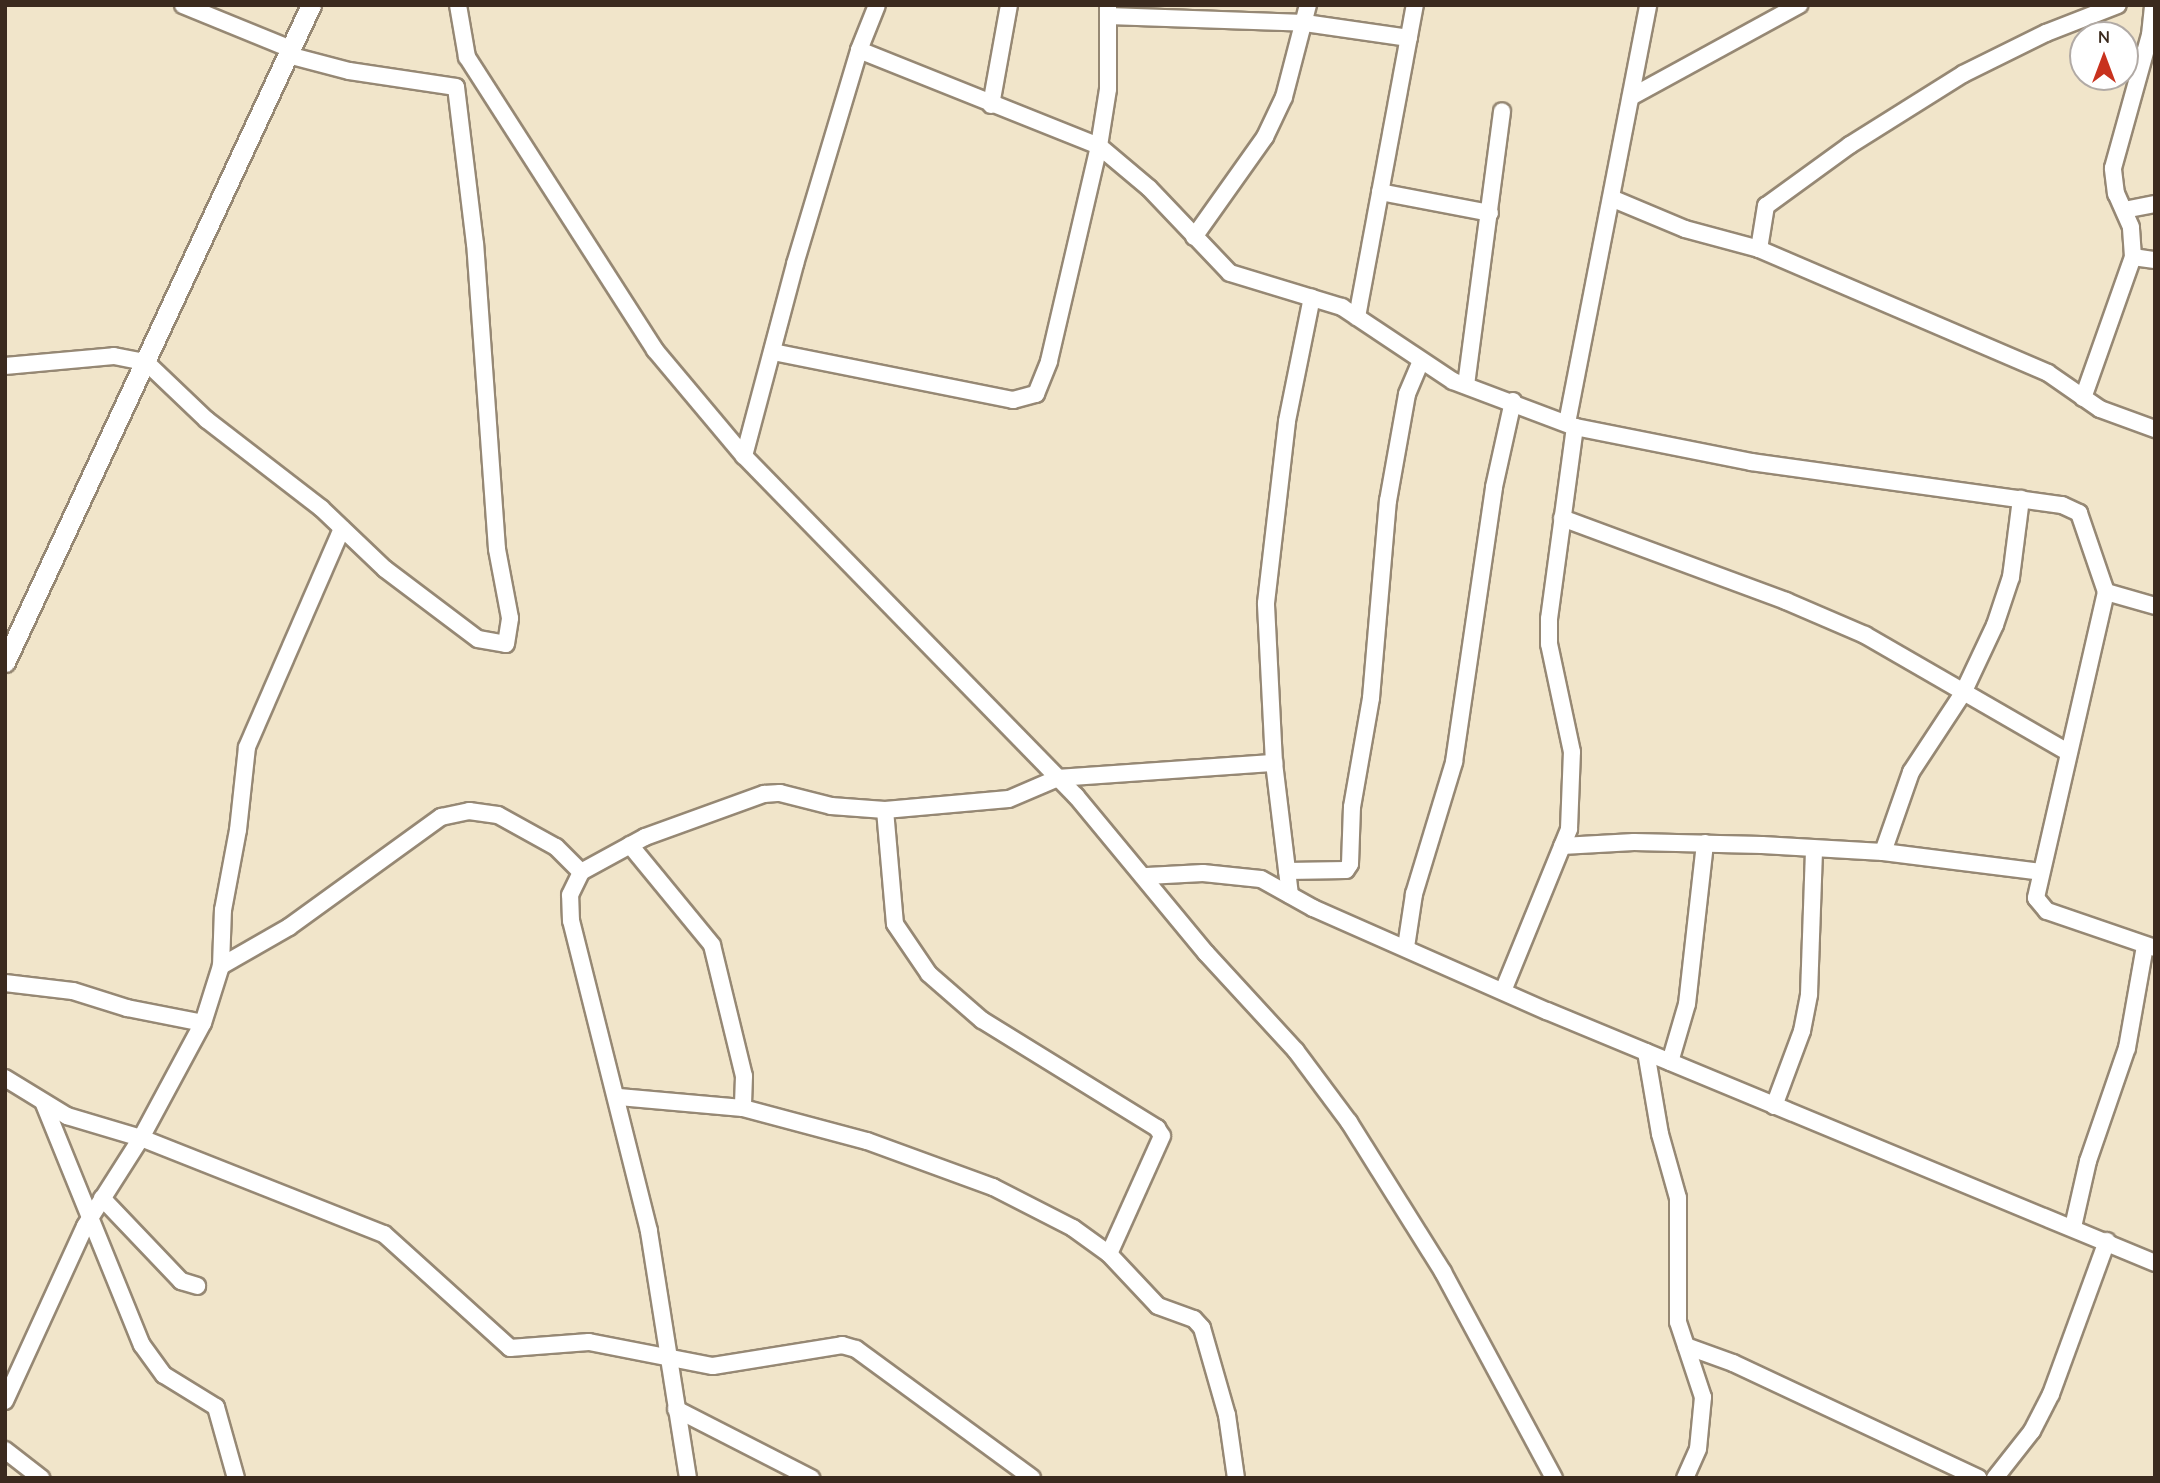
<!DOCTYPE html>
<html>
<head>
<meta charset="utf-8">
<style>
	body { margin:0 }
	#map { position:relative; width:2160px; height:1483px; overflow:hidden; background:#f1e5ca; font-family:"Comic Neue",sans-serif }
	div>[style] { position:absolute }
	.roads { filter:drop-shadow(2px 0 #968874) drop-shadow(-2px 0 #968874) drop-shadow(0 2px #968874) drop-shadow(0 -2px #968874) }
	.minor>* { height:16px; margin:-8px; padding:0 8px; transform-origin:8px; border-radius:8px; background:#fff }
	.major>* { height:19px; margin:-9.5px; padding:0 9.5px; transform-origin:9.5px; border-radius:9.5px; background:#fff }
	span { translate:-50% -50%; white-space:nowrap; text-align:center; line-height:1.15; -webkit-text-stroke:5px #fff; paint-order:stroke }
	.frame { position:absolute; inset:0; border:7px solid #3b2a1e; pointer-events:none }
	.north { position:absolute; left:2069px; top:21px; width:70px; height:70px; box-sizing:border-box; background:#fff; border:2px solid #b1aaa5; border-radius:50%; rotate:0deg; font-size:19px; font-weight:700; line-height:28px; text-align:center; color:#3b2a1e }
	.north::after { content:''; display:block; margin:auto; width:24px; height:32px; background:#c8321e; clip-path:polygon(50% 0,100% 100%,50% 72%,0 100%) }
</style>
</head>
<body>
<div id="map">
	<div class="roads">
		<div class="minor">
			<div style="left:183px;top:5px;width:117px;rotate:22.2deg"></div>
			<div style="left:458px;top:5px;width:53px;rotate:80.2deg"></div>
			<div style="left:467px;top:57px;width:348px;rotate:57.3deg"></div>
			<div style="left:655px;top:350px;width:138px;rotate:50deg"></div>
			<div style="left:744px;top:456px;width:475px;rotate:45.7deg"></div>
			<div style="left:1076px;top:796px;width:204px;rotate:50.4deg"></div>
			<div style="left:1206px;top:953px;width:133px;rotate:47.4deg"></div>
			<div style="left:1296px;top:1051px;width:89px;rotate:53.3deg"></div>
			<div style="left:1349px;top:1122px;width:177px;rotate:57.9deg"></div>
			<div style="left:1443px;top:1272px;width:234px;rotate:61.7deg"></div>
			<div style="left:1108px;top:16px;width:197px;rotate:2deg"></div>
			<div style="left:1305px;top:23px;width:105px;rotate:8.2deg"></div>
			<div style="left:859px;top:50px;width:258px;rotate:21.8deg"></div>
			<div style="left:1099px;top:146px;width:65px;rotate:40deg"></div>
			<div style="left:1149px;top:188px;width:117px;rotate:46.4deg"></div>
			<div style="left:1230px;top:273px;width:117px;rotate:16.9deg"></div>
			<div style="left:1342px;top:307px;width:133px;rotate:33.7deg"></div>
			<div style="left:1453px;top:381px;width:130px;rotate:20.7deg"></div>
			<div style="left:1575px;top:427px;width:179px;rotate:11.2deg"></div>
			<div style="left:1751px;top:462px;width:314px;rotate:7.9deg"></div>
			<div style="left:2062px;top:505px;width:19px;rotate:25deg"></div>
			<div style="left:2079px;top:513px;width:83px;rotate:71.1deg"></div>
			<div style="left:2106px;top:592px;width:314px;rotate:102.9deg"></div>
			<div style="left:2036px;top:898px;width:17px;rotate:50deg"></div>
			<div style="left:2047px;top:911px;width:114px;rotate:18.9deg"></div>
			<div style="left:1631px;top:97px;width:192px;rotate:-28.7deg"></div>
			<div style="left:991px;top:105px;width:102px;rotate:-79.8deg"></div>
			<div style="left:1380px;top:192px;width:112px;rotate:10.8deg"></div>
			<div style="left:1611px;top:198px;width:80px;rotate:22.7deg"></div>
			<div style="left:1685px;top:229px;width:77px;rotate:15.1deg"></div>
			<div style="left:1759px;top:249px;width:314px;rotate:23.2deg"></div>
			<div style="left:2048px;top:373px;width:63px;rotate:34.7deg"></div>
			<div style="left:2100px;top:409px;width:59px;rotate:20deg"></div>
			<div style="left:2124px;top:210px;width:32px;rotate:-11deg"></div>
			<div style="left:1194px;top:237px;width:123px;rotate:-54.6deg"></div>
			<div style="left:1265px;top:137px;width:44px;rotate:-64.6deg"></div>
			<div style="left:1284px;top:97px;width:95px;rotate:-75.4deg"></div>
			<div style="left:1759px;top:249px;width:44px;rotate:-80.8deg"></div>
			<div style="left:1766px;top:206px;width:104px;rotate:-36deg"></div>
			<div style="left:1850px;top:145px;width:133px;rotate:-32.1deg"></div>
			<div style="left:1963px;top:74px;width:93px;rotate:-26.3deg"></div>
			<div style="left:2046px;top:33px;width:77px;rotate:-21.3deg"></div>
			<div style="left:2133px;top:257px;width:22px;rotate:8deg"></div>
			<div style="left:1357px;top:317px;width:317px;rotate:-79.5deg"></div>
			<div style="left:773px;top:352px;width:245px;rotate:11.3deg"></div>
			<div style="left:1013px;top:400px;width:24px;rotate:-15deg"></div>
			<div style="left:1036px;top:394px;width:35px;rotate:-68deg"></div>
			<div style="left:1049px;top:361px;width:221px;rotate:-76.9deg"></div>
			<div style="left:1099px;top:146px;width:58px;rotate:-81deg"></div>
			<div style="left:1108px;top:89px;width:84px;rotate:-90deg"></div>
			<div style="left:5px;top:366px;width:109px;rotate:-5.2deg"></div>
			<div style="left:114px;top:356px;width:33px;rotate:11deg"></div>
			<div style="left:146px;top:362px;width:84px;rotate:43.6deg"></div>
			<div style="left:207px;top:420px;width:144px;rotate:37.7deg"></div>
			<div style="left:321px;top:508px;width:88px;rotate:43.6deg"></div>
			<div style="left:385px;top:569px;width:116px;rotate:37deg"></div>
			<div style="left:478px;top:639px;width:28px;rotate:10deg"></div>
			<div style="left:506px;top:644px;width:26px;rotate:-81deg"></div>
			<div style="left:510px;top:618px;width:70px;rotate:-100.7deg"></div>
			<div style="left:497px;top:549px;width:306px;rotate:-94.1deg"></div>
			<div style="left:475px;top:244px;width:158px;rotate:-96.9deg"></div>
			<div style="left:456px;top:87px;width:108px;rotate:-171.5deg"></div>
			<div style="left:349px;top:71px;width:63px;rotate:-165.3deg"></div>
			<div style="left:1466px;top:385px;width:276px;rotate:-82.5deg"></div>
			<div style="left:2083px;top:398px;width:150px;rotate:-70.5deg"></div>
			<div style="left:2133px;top:257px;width:30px;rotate:-94deg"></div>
			<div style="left:2131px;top:227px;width:36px;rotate:-114deg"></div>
			<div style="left:2116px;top:194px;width:26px;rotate:-97deg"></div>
			<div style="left:2113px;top:168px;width:138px;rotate:-74.5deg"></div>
			<div style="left:2150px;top:35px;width:30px;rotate:-84deg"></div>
			<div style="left:1567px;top:423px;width:426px;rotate:-79deg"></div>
			<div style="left:744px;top:456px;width:199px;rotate:-75.1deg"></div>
			<div style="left:795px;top:264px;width:223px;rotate:-73.3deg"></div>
			<div style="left:859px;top:50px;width:48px;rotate:-68.2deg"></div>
			<div style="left:1562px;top:518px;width:239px;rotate:20.3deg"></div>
			<div style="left:1786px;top:601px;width:86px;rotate:23.3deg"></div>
			<div style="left:1865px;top:635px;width:234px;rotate:30deg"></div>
			<div style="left:2106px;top:592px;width:51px;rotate:15.9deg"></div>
			<div style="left:885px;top:810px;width:114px;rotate:85deg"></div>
			<div style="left:895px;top:924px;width:60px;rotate:55.8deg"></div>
			<div style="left:929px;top:974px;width:70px;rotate:41deg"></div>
			<div style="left:982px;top:1020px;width:206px;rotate:31.7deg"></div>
			<div style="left:1157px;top:1128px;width:9px;rotate:58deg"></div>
			<div style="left:1162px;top:1136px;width:129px;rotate:114.2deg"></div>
			<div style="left:630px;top:845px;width:129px;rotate:50.6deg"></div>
			<div style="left:712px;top:945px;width:135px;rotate:76.3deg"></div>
			<div style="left:744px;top:1076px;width:32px;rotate:92deg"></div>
			<div style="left:1562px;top:846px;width:72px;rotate:-3.2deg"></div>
			<div style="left:1634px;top:842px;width:128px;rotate:1.3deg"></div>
			<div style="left:1762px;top:845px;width:121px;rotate:3.3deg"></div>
			<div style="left:1883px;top:852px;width:159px;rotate:7.2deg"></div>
			<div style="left:1883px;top:852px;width:85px;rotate:-70.7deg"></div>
			<div style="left:1911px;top:772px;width:95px;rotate:-56.6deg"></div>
			<div style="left:1963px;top:693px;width:75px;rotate:-64.8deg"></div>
			<div style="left:1995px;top:625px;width:51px;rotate:-71.6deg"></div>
			<div style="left:2011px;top:577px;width:79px;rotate:-82.7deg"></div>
			<div style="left:1287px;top:871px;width:59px;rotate:-1deg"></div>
			<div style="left:1346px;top:870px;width:7px;rotate:-56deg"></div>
			<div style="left:1350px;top:864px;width:57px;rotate:-88deg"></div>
			<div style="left:1352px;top:807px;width:111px;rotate:-80.1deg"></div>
			<div style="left:1371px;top:698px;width:198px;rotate:-85.1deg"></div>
			<div style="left:1388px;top:501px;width:109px;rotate:-79.9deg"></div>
			<div style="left:1407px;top:394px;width:34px;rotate:-67deg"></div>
			<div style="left:1147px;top:876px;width:56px;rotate:-3.1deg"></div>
			<div style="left:1203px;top:873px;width:58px;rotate:5.9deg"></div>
			<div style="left:1261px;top:879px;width:60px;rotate:29.1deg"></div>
			<div style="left:1313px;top:908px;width:256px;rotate:23.8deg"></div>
			<div style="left:1547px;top:1011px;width:658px;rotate:22.51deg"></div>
			<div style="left:1290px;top:895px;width:133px;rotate:-96.9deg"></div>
			<div style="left:1274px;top:763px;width:160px;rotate:-92.9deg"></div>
			<div style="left:1266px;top:603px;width:183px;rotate:-83.4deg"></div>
			<div style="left:1287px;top:421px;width:126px;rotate:-78.6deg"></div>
			<div style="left:1406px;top:947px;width:54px;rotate:-81.4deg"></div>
			<div style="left:1414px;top:894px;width:138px;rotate:-73.1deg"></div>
			<div style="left:1454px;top:762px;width:278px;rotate:-81.7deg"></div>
			<div style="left:1494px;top:487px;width:88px;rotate:-77.5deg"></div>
			<div style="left:221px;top:966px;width:56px;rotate:-88deg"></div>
			<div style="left:223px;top:910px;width:81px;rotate:-79.4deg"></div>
			<div style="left:238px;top:830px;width:83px;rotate:-83.8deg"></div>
			<div style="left:247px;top:747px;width:238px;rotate:-66.5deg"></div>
			<div style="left:5px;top:983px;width:68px;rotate:6.7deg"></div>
			<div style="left:73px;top:991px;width:57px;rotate:17.5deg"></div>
			<div style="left:127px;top:1008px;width:77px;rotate:11.2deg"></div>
			<div style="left:1503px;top:991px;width:175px;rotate:-67.8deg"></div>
			<div style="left:1569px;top:829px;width:77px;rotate:-87.8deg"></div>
			<div style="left:1572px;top:752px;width:110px;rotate:-102deg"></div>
			<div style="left:1549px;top:644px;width:25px;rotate:-90deg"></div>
			<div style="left:1549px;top:619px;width:194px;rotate:-82.3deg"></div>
			<div style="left:1646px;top:1052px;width:83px;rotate:80.3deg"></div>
			<div style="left:1660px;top:1134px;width:66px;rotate:74.3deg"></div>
			<div style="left:1678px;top:1198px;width:124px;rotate:90deg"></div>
			<div style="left:1678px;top:1322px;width:79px;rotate:71.6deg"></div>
			<div style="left:1703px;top:1397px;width:52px;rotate:95.5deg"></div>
			<div style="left:1698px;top:1449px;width:32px;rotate:114deg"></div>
			<div style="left:1670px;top:1062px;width:60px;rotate:-73.7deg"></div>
			<div style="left:1687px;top:1004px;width:162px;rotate:-83.6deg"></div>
			<div style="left:5px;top:1078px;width:73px;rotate:31.5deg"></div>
			<div style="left:67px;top:1116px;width:77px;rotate:16.6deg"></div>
			<div style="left:141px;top:1138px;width:261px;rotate:21.6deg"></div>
			<div style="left:384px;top:1234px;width:170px;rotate:42.1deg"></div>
			<div style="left:510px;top:1348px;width:79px;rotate:-4.3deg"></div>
			<div style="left:589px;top:1342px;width:126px;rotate:11deg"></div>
			<div style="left:713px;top:1366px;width:131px;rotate:-9.2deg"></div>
			<div style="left:842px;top:1345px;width:15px;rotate:16deg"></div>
			<div style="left:856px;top:1349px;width:218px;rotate:36.2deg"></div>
			<div style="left:619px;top:1097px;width:124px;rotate:5.1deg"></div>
			<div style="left:743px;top:1108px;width:128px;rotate:14.9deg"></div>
			<div style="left:867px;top:1141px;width:134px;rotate:20.1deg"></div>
			<div style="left:993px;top:1187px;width:90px;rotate:27.1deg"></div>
			<div style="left:1073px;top:1228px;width:44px;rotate:35.8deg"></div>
			<div style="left:1109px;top:1254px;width:71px;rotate:46.7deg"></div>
			<div style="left:1158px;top:1306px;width:38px;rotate:20deg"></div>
			<div style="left:1194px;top:1319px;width:12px;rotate:48deg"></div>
			<div style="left:1202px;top:1328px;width:91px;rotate:74deg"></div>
			<div style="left:1227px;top:1415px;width:64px;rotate:81.9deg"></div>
			<div style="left:44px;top:1104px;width:260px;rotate:67.9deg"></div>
			<div style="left:142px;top:1345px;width:37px;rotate:54deg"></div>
			<div style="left:164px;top:1375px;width:61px;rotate:31.6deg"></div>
			<div style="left:216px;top:1407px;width:74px;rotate:74.3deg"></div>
			<div style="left:1774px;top:1106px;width:80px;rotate:-69.5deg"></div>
			<div style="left:1802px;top:1031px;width:38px;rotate:-79deg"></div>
			<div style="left:1809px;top:994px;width:145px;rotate:-88deg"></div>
			<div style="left:102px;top:1198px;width:115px;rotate:46.4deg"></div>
			<div style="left:181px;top:1281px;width:17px;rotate:17deg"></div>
			<div style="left:2073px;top:1227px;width:68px;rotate:-77.2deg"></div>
			<div style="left:2088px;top:1161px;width:120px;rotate:-71deg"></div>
			<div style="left:2127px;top:1048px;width:104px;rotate:-80deg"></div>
			<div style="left:1686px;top:1346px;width:50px;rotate:19.9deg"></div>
			<div style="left:1733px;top:1363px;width:271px;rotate:25.1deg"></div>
			<div style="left:5px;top:1401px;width:192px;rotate:-65.4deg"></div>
			<div style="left:85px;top:1226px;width:104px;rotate:-57.5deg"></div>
			<div style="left:141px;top:1138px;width:131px;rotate:-61.7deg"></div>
			<div style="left:203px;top:1023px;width:60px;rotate:-72.5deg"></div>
			<div style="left:221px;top:966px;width:78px;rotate:-29.8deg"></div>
			<div style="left:289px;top:927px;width:188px;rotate:-35.9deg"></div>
			<div style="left:441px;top:817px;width:29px;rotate:-12deg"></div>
			<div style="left:469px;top:811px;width:29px;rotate:8deg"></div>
			<div style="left:498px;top:815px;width:66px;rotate:28.9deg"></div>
			<div style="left:556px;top:847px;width:35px;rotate:45deg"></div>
			<div style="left:676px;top:1409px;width:152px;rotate:27.1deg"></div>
			<div style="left:5px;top:1450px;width:46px;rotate:37.9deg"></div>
			<div style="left:688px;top:1478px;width:250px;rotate:-99deg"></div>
			<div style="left:649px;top:1231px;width:320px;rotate:-104.1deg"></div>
			<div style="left:571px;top:921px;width:26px;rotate:-92deg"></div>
			<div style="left:570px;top:895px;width:25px;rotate:-64deg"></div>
			<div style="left:581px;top:872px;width:73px;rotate:-28.7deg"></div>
			<div style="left:645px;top:837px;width:127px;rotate:-19.9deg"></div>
			<div style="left:764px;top:794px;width:16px;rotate:-4deg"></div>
			<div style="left:780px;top:793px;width:53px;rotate:14.3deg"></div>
			<div style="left:831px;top:806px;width:54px;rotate:4.2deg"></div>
			<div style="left:885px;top:810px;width:124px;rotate:-5.1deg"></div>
			<div style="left:1009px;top:799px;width:53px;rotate:-23.2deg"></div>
			<div style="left:1058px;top:778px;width:217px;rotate:-4deg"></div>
			<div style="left:1995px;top:1478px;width:60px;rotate:-51.8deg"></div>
			<div style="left:2032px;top:1431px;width:42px;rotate:-62.8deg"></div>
			<div style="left:2051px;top:1394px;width:163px;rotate:-69.9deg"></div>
		</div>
		<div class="major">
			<div style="left:5px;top:662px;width:725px;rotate:-65.03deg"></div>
		</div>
	</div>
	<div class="frame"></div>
	<div class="north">N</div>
</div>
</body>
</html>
